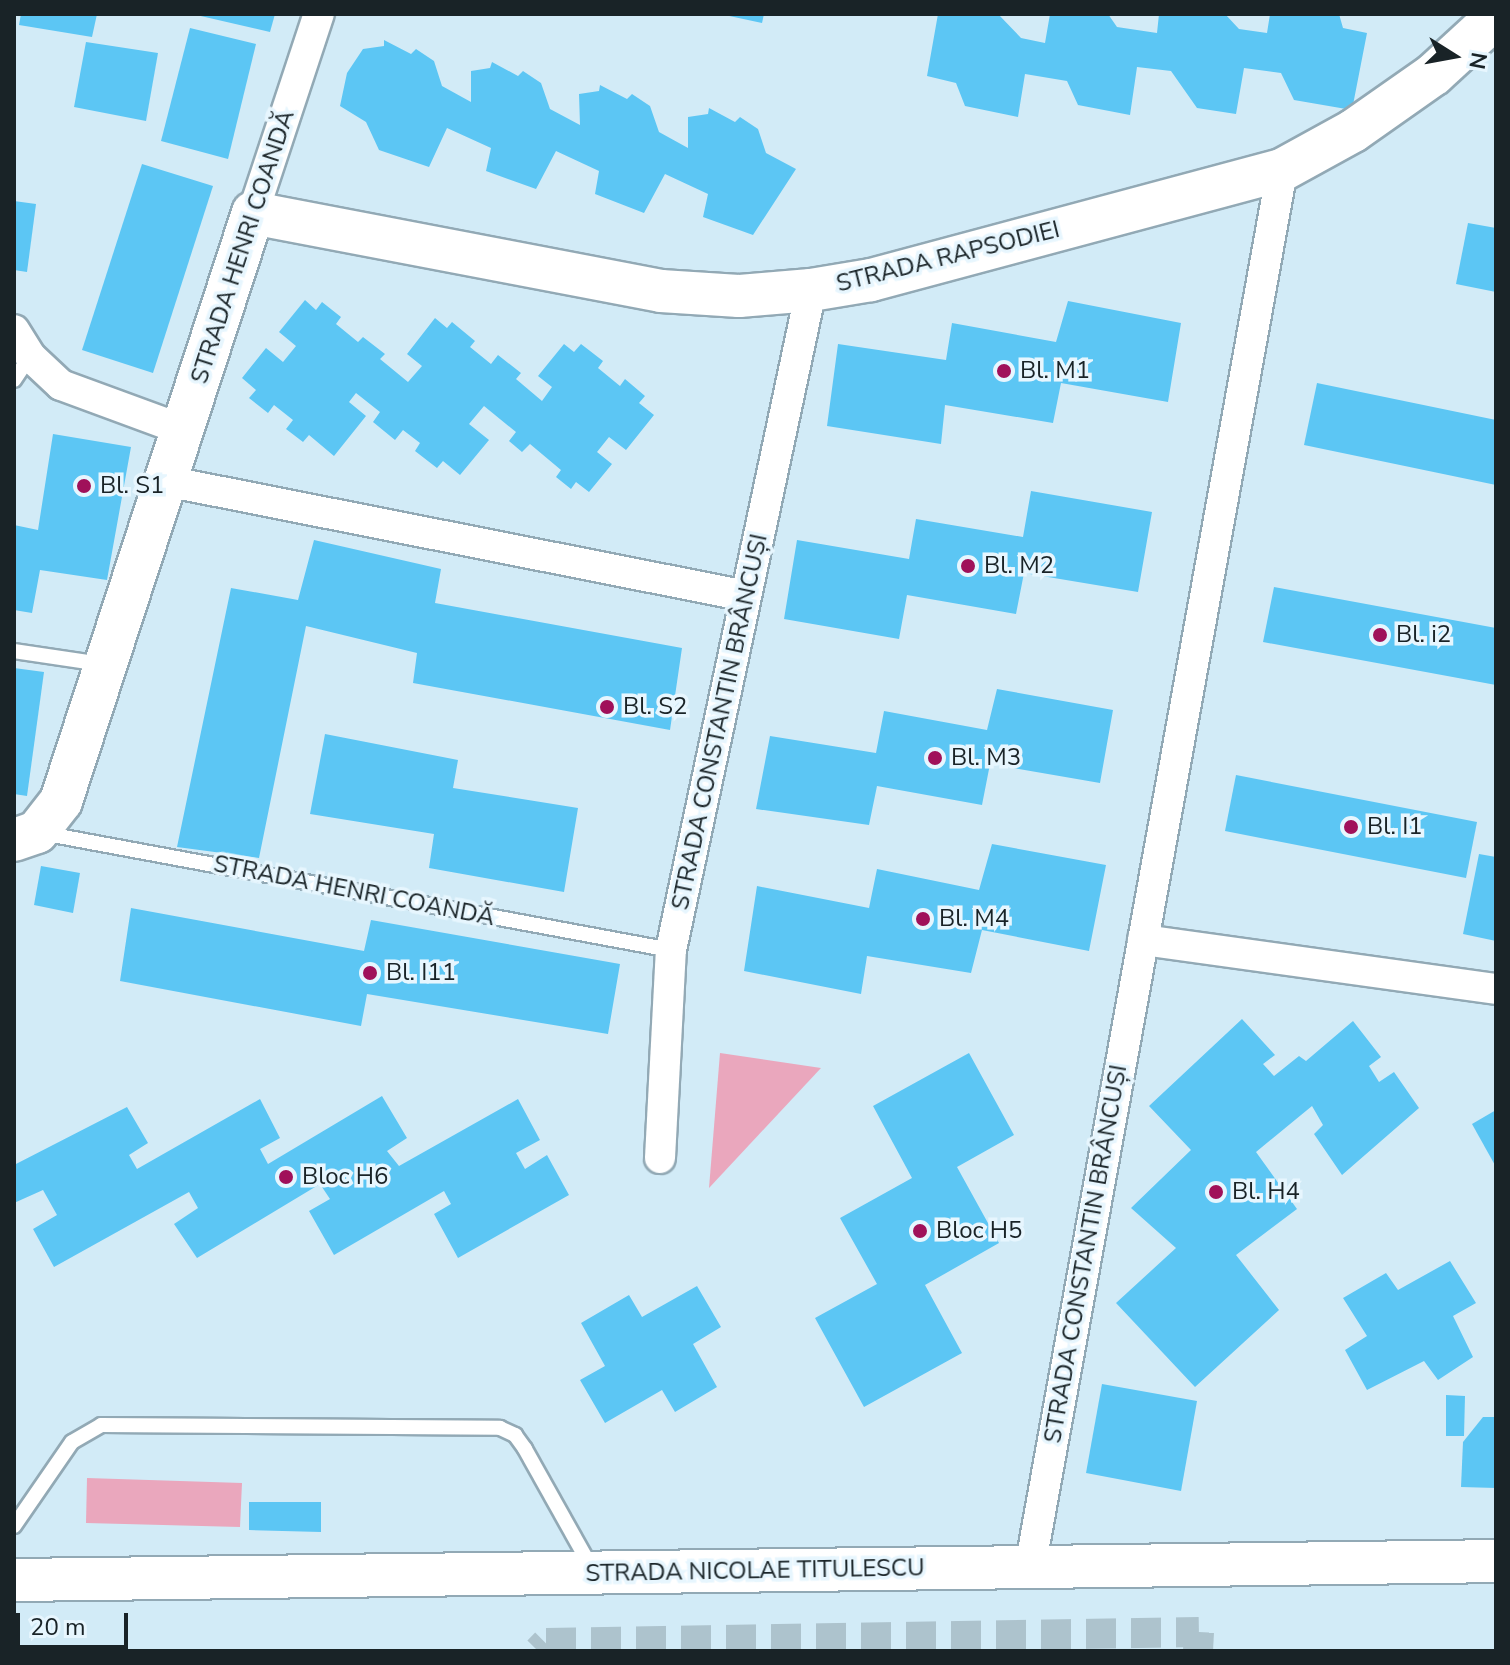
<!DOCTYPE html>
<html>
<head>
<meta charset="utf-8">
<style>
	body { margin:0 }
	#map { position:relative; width:1510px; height:1665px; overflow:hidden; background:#d2ebf7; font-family:"Nunito Sans",sans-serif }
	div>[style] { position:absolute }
	.green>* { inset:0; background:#eaa7bd }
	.building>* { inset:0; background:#5cc6f4 }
	.street-tunnel>* { height:30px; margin-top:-15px; transform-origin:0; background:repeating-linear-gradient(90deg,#adc3cd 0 30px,transparent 0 45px) }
	.roads { filter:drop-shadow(2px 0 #92a9b5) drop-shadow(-2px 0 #92a9b5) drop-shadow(0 2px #92a9b5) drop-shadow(0 -2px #92a9b5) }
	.lane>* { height:14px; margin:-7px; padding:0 7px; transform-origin:7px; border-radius:7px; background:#fff }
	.street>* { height:30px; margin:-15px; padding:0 15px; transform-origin:15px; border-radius:15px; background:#fff }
	.secondary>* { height:42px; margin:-21px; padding:0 21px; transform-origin:21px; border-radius:21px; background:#fff }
	.dots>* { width:22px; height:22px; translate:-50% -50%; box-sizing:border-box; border:4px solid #e7f6fe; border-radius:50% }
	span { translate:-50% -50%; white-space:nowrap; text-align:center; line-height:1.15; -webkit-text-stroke:7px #e7f6fe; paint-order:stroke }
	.street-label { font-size:24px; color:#192327 }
	.poi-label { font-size:24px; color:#192327 }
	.left { translate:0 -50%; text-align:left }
	.frame { position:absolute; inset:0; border:16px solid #192327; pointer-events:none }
	.north { position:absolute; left:1414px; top:16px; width:80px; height:80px; -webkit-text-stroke:6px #e7f6fe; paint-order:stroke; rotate:101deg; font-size:22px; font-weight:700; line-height:32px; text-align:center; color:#192327 }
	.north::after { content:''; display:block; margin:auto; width:28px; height:36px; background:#192327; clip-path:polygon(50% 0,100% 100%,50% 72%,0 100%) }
	.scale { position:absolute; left:16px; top:1613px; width:112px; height:36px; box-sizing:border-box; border:4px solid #192327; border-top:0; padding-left:10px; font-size:24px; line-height:28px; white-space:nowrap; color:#192327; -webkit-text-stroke:6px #e7f6fe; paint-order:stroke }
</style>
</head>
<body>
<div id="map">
	<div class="green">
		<div style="clip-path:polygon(720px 1053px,821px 1068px,709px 1188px)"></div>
		<div style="clip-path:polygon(87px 1478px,242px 1483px,240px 1527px,86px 1523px)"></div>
	</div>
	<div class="building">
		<div style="clip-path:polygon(21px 14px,97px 14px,92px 37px,19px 25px)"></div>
		<div style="clip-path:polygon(192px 14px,275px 14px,270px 32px)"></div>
		<div style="clip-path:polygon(720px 14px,764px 14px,762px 23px)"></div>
		<div style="clip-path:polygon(938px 14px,998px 14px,1021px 38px,1045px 43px,1050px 14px,1108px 14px,1117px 27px,1157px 33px,1159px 14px,1225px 14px,1239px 29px,1267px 33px,1270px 14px,1339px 14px,1343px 28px,1367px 33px,1352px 110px,1294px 100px,1281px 73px,1244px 68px,1236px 114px,1197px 108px,1171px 71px,1137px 67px,1130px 115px,1078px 105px,1067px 81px,1025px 74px,1018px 117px,965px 106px,956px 83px,927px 76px)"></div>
		<div style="clip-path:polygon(190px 28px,256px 44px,228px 159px,161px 141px)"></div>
		<div style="clip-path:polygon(384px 40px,411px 54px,416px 49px,434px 61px,442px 86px,471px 102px,471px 71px,490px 68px,492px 62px,518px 76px,523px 71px,541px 83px,550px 109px,580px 125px,579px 94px,599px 91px,600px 85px,627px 99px,632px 94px,650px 106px,659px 132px,688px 148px,688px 117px,708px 114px,709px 108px,735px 122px,740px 117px,758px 129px,766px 153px,796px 169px,753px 235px,703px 217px,708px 194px,665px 174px,644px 213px,595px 194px,599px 171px,556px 151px,536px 189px,486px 171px,491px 148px,447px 128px,429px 167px,379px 150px,366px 122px,340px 106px,347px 73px,363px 49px,384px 46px)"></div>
		<div style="clip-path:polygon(86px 42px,158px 53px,146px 121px,74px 107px)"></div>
		<div style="clip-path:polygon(142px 164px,213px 186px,153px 373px,82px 350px)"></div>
		<div style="clip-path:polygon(14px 201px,36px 204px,27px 272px,14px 270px)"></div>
		<div style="clip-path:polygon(1468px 223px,1496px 228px,1496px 292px,1456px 284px)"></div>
		<div style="clip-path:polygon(305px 300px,316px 310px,322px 302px,341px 317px,336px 324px,358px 342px,363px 337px,385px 354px,380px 359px,408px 382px,422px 366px,407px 354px,435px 318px,447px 328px,452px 322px,475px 341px,470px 347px,491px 364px,498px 355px,521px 373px,516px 379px,542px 401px,552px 387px,538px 376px,564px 344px,574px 352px,581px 344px,603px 361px,598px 368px,620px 386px,625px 379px,645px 396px,639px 403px,654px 415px,626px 450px,609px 437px,597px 452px,612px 464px,589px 492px,576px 482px,571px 489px,556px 477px,561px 470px,530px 444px,522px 452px,509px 441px,516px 432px,484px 406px,469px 424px,489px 440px,460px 475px,443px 461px,437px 468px,415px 451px,420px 443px,403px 430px,395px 440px,373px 422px,380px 412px,356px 393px,349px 402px,366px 416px,334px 456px,309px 435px,303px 442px,286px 429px,293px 420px,274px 405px,268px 413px,249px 398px,256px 390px,242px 378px,266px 348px,283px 362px,296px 346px,279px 332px)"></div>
		<div style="clip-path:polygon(1068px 301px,1181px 323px,1168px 402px,1061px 383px,1053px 423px,945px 405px,941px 444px,827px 426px,838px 344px,946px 360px,952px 323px,1056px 342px)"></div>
		<div style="clip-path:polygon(1317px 383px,1496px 420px,1496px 485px,1304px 445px)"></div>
		<div style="clip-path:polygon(53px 434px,131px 447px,107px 580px,40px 570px,32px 613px,14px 610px,14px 525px,38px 530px)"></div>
		<div style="clip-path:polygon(1031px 491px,1152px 512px,1138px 592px,1024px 573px,1016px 614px,907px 595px,899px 639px,784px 619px,797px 540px,909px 559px,916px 519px,1023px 537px)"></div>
		<div style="clip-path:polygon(314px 540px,441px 569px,435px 603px,682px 648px,670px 730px,413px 683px,417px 653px,306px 626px,259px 858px,177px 847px,231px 588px,298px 600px)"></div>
		<div style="clip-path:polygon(1274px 587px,1496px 628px,1496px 685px,1263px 642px)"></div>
		<div style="clip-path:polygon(14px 668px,44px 672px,27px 796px,14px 794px)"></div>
		<div style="clip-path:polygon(997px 689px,1113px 710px,1100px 783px,990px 764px,982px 805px,877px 786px,869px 825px,756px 809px,770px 736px,876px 753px,884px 711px,987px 730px)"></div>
		<div style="clip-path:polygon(325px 734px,458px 760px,453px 788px,578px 808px,564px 892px,429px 868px,434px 834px,310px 814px)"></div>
		<div style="clip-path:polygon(1236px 775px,1477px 822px,1466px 878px,1225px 831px)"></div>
		<div style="clip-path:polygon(992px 844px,1106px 865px,1089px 951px,982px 930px,971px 973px,867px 956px,861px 994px,744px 971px,757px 886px,869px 908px,877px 869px,979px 890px)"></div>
		<div style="clip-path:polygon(1479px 854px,1496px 857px,1496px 941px,1463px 934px)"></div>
		<div style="clip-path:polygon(41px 866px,80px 873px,73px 913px,34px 905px)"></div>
		<div style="clip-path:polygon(131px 908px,364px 951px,371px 920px,620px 964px,608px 1034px,367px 994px,361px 1026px,120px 981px)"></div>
		<div style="clip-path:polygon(1242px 1019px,1275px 1055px,1263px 1064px,1274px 1076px,1299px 1056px,1306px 1061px,1353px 1021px,1381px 1057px,1369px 1066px,1379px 1082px,1394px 1072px,1419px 1108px,1342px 1175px,1314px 1134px,1323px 1125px,1312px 1106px,1256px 1152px,1297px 1209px,1236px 1255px,1279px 1310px,1195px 1387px,1116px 1303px,1176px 1248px,1131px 1208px,1191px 1150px,1149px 1106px)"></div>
		<div style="clip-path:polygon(969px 1053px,1014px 1135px,957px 1167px,999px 1243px,925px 1285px,962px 1353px,864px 1407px,815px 1318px,877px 1284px,840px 1218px,912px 1178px,873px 1106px)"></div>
		<div style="clip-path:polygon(382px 1096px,407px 1138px,387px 1151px,399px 1166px,518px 1099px,540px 1140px,516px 1153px,525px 1169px,547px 1155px,569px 1195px,458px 1258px,434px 1214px,451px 1204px,444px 1191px,334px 1255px,309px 1211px,330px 1199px,320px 1184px,197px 1258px,174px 1224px,198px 1208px,189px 1192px,54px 1267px,33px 1229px,57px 1215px,43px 1190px,14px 1203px,14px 1165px,127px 1107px,148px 1143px,129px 1155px,137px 1169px,260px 1099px,280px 1138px,260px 1149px,268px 1164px)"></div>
		<div style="clip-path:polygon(1496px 1110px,1496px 1167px,1472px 1124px)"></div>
		<div style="clip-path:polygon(1450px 1261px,1476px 1303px,1453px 1316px,1473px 1357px,1438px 1380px,1424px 1361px,1367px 1390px,1345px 1350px,1367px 1336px,1343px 1298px,1386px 1273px,1398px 1290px)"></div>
		<div style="clip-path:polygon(697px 1286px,721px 1327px,693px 1344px,717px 1387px,675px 1412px,662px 1390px,605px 1423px,580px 1380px,605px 1366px,581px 1323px,629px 1295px,642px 1317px)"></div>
		<div style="clip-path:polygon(1102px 1384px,1197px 1401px,1181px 1491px,1086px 1473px)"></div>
		<div style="clip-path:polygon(1446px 1395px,1465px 1396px,1464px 1436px,1446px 1436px)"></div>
		<div style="clip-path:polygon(1483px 1417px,1496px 1417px,1496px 1488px,1461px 1487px,1463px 1442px)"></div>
		<div style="clip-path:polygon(249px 1502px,321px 1502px,321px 1532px,249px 1530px)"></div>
	</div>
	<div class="street-tunnel">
		<div style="left:538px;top:1651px;width:11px;rotate:-45deg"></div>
		<div style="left:546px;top:1643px;width:653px;rotate:-0.97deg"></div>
		<div style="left:1199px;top:1632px;width:19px;rotate:93deg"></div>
	</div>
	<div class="roads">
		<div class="lane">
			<div style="left:14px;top:380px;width:29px;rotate:-56deg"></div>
			<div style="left:14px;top:651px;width:88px;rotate:8.5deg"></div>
			<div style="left:42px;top:833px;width:640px;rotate:10.54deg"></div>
			<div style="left:14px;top:1526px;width:102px;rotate:-55.4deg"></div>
			<div style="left:72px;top:1442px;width:34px;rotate:-30deg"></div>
			<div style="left:101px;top:1425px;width:399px;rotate:0.4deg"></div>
			<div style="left:500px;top:1428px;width:17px;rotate:25deg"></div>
			<div style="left:515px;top:1435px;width:17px;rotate:54deg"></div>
			<div style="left:525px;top:1449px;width:135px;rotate:60.8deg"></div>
		</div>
		<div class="street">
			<div style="left:253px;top:213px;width:210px;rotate:-71.7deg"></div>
			<div style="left:14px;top:330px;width:31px;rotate:58deg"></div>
			<div style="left:30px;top:356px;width:42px;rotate:43.1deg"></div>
			<div style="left:61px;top:385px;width:130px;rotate:20.2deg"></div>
			<div style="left:166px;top:481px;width:591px;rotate:11.21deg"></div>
			<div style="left:1143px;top:940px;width:356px;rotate:7.9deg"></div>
			<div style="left:660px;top:1158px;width:208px;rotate:-87deg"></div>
			<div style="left:671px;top:950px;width:675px;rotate:-78.02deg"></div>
			<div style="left:1030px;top:1568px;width:1421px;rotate:-79.78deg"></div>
		</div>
		<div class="secondary">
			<div style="left:14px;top:840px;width:24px;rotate:-19deg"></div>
			<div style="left:37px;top:832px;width:39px;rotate:-52deg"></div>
			<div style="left:61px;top:801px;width:619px;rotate:-71.92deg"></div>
			<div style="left:253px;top:213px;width:415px;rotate:10.8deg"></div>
			<div style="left:661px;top:291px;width:78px;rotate:3.7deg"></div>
			<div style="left:739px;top:296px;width:72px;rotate:-4.8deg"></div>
			<div style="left:811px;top:290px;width:61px;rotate:-9.5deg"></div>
			<div style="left:871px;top:280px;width:425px;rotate:-15deg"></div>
			<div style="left:1282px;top:170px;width:81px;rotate:-28.8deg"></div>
			<div style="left:1353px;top:131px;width:99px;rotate:-35.1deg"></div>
			<div style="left:1434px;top:74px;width:84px;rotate:-42.6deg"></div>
			<div style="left:14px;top:1580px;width:1482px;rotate:-0.73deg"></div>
		</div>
	</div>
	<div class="dots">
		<div style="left:1004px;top:371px;background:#a0115a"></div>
		<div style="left:84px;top:486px;background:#a0115a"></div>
		<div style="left:968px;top:566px;background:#a0115a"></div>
		<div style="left:1380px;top:635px;background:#a0115a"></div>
		<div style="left:607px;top:707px;background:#a0115a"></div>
		<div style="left:935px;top:758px;background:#a0115a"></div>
		<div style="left:1351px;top:827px;background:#a0115a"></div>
		<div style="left:923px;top:919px;background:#a0115a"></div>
		<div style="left:370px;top:973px;background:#a0115a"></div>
		<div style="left:286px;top:1177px;background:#a0115a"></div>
		<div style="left:1216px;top:1192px;background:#a0115a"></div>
		<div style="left:920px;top:1231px;background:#a0115a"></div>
	</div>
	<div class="street-label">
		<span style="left:243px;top:247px;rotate:-72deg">STRADA HENRI COANDĂ</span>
		<span style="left:948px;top:257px;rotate:-14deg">STRADA RAPSODIEI</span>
		<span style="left:720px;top:722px;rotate:-78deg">STRADA CONSTANTIN BRÂNCUȘI</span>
		<span style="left:354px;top:891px;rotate:11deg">STRADA HENRI COANDĂ</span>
		<span style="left:1086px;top:1254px;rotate:-80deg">STRADA CONSTANTIN BRÂNCUȘI</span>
		<span style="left:755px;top:1571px;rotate:-1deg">STRADA NICOLAE TITULESCU</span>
	</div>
	<div class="poi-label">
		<span class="left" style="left:1020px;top:371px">Bl. M1</span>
		<span class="left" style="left:100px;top:486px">Bl. S1</span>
		<span class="left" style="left:984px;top:566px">Bl. M2</span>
		<span class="left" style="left:1396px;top:635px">Bl. i2</span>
		<span class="left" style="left:623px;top:707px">Bl. S2</span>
		<span class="left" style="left:951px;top:758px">Bl. M3</span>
		<span class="left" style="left:1367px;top:827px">Bl. I1</span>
		<span class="left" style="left:939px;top:919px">Bl. M4</span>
		<span class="left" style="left:386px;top:973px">Bl. I11</span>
		<span class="left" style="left:302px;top:1177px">Bloc H6</span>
		<span class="left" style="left:1232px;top:1192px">Bl. H4</span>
		<span class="left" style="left:936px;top:1231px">Bloc H5</span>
	</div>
	<div class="frame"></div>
	<div class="north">N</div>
	<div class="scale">20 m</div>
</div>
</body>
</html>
